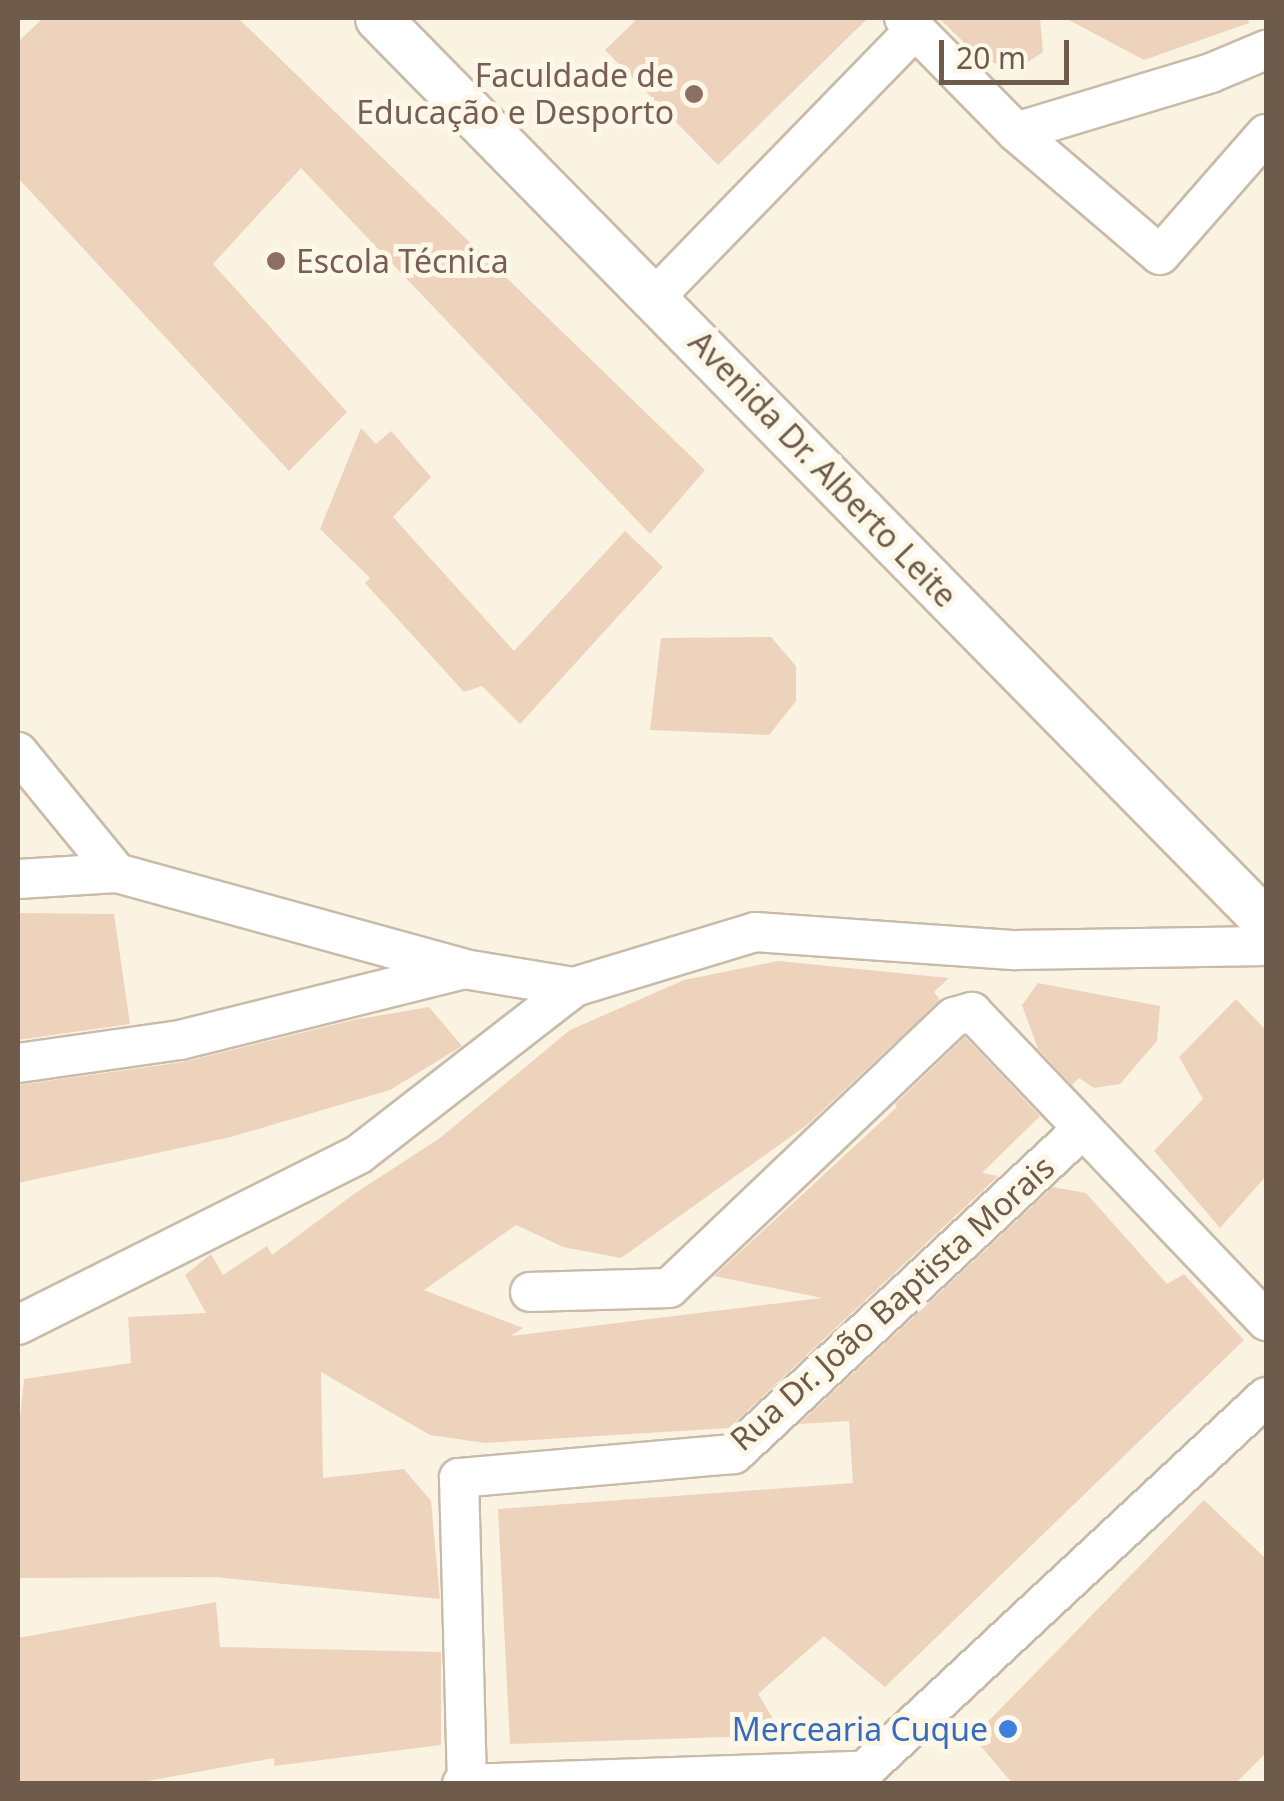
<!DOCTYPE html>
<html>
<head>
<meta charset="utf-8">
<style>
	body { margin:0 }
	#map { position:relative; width:1284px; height:1801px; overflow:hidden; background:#faf3e2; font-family:"Noto Sans",sans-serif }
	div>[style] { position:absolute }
	.building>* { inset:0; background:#edd3bc }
	.roads { filter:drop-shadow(2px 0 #c9bbaa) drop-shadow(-2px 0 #c9bbaa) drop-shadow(0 2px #c9bbaa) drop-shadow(0 -2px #c9bbaa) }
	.minor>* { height:38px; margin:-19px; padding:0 19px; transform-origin:19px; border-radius:19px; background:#fff }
	.tertiary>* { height:45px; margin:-22.5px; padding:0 22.5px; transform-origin:22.5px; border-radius:22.5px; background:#fff }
	.dots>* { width:28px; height:28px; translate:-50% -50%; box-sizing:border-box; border:5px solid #fdf7e8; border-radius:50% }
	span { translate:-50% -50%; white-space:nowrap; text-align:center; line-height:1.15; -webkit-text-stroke:10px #fdf7e8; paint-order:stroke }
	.education-label { font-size:32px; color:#785e54 }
	.right { translate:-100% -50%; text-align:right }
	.left { translate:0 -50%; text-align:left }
	.street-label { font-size:32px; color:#6f5b4b }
	.shop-label { font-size:32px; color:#366cbe }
	.frame { position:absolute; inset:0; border:20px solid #6f5b4b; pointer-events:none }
	.scale { position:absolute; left:939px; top:40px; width:130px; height:45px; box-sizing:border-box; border:5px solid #6f5b4b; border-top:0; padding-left:12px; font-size:30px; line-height:35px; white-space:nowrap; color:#6f5b4b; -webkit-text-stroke:8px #fdf7e8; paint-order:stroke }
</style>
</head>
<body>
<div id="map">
	<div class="building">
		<div style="clip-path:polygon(43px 18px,238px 18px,705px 470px,650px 534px,301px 168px,213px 264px,347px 412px,289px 471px,18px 178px,18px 42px)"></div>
		<div style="clip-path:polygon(638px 18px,868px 18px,718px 165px,605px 50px)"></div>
		<div style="clip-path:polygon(939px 18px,1040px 18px,1043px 52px,1019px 68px,983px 61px)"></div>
		<div style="clip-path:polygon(1065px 18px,1248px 18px,1249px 23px,1144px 60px)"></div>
		<div style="clip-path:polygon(361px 428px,376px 444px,391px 431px,431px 477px,393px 517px,514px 651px,625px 531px,663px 567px,520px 724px,482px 686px,464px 692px,365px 583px,370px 578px,320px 529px)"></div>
		<div style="clip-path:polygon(771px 637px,796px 666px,796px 701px,769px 735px,650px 730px,661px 638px)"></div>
		<div style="clip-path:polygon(18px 913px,114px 914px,130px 1024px,18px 1040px)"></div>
		<div style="clip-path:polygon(778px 961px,949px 978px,934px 992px,940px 1000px,807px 1125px,621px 1258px,563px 1247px,516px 1225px,424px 1290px,523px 1328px,511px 1336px,822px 1298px,714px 1276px,897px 1107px,895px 1104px,965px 1037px,1040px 1116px,982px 1173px,998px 1176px,729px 1428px,485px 1443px,430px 1435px,321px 1372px,323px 1478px,404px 1469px,431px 1501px,440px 1599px,214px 1577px,18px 1578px,18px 1439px,24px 1379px,131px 1363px,128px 1317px,206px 1313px,185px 1275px,211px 1254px,223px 1275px,267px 1246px,272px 1255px,354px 1194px,440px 1138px,570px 1030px,684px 980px)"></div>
		<div style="clip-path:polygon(1038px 983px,1160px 1006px,1157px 1041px,1120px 1084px,1094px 1088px,1079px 1078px,1072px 1085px,1038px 1049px,1022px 1005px)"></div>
		<div style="clip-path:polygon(1236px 999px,1266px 1030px,1266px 1176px,1220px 1228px,1154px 1151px,1203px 1099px,1179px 1057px)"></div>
		<div style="clip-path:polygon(429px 1007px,462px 1046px,390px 1090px,231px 1137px,18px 1183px,18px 1085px,183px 1062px,353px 1020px)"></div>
		<div style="clip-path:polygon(1053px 1187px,1086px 1193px,1167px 1284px,1184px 1274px,1244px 1340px,885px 1687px,824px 1636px,758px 1694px,783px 1735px,510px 1744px,498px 1509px,853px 1483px,849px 1421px,799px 1424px)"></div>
		<div style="clip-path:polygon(1204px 1500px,1266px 1559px,1266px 1753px,1235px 1784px,1013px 1784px,973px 1737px)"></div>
		<div style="clip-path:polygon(216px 1602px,220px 1647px,441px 1652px,441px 1745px,274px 1766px,274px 1758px,131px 1784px,18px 1784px,18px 1638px)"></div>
	</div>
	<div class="roads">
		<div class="minor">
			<div style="left:904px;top:18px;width:160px;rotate:45.5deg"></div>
			<div style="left:1016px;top:132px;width:189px;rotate:40.5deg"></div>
			<div style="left:1160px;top:255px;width:161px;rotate:-48.8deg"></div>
			<div style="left:1016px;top:132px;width:204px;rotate:-16.8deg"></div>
			<div style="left:1211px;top:73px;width:60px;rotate:-22.7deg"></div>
			<div style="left:656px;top:296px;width:371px;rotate:-45.8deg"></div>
			<div style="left:18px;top:752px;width:156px;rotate:50.7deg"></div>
			<div style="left:18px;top:879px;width:99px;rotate:-3.5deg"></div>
			<div style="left:117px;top:873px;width:358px;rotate:15.4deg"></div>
			<div style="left:18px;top:1063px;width:164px;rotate:-8.1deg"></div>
			<div style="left:180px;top:1040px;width:293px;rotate:-14deg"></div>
			<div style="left:464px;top:969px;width:111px;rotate:9.3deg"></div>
			<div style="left:574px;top:987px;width:189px;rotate:-16.9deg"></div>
			<div style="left:755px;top:932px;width:261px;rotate:4deg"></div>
			<div style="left:1015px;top:950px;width:251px;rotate:-0.9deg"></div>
			<div style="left:530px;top:1292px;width:139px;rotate:-1.6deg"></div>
			<div style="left:669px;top:1288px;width:393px;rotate:-43.6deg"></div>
			<div style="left:954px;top:1017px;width:19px;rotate:-16deg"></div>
			<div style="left:972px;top:1012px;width:427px;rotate:46.4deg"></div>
			<div style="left:18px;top:1325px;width:381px;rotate:-26.6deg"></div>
			<div style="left:359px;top:1154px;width:272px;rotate:-37.8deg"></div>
			<div style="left:467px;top:1783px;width:305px;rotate:-91.5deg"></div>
			<div style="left:459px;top:1478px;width:276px;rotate:-5deg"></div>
			<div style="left:734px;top:1454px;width:476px;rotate:-43deg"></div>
			<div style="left:462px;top:1784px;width:402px;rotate:-1.9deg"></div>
			<div style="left:864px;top:1771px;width:549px;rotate:-42.93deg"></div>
		</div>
		<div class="tertiary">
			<div style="left:378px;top:18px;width:1267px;rotate:45.51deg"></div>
		</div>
	</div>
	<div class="dots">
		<div style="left:694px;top:94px;background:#8d6e63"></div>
		<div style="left:276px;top:261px;background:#8d6e63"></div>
		<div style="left:1008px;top:1729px;background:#3f7fe0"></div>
	</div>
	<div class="education-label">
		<span class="right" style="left:674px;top:94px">Faculdade de<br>Educação e Desporto</span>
		<span class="left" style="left:296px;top:261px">Escola Técnica</span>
	</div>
	<div class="street-label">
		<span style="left:823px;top:469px;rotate:46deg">Avenida Dr. Alberto Leite</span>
		<span style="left:892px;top:1303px;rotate:-42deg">Rua Dr. João Baptista Morais</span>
	</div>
	<div class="shop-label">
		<span class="right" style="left:988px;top:1729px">Mercearia Cuque</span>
	</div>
	<div class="frame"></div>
	<div class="scale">20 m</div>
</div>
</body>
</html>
